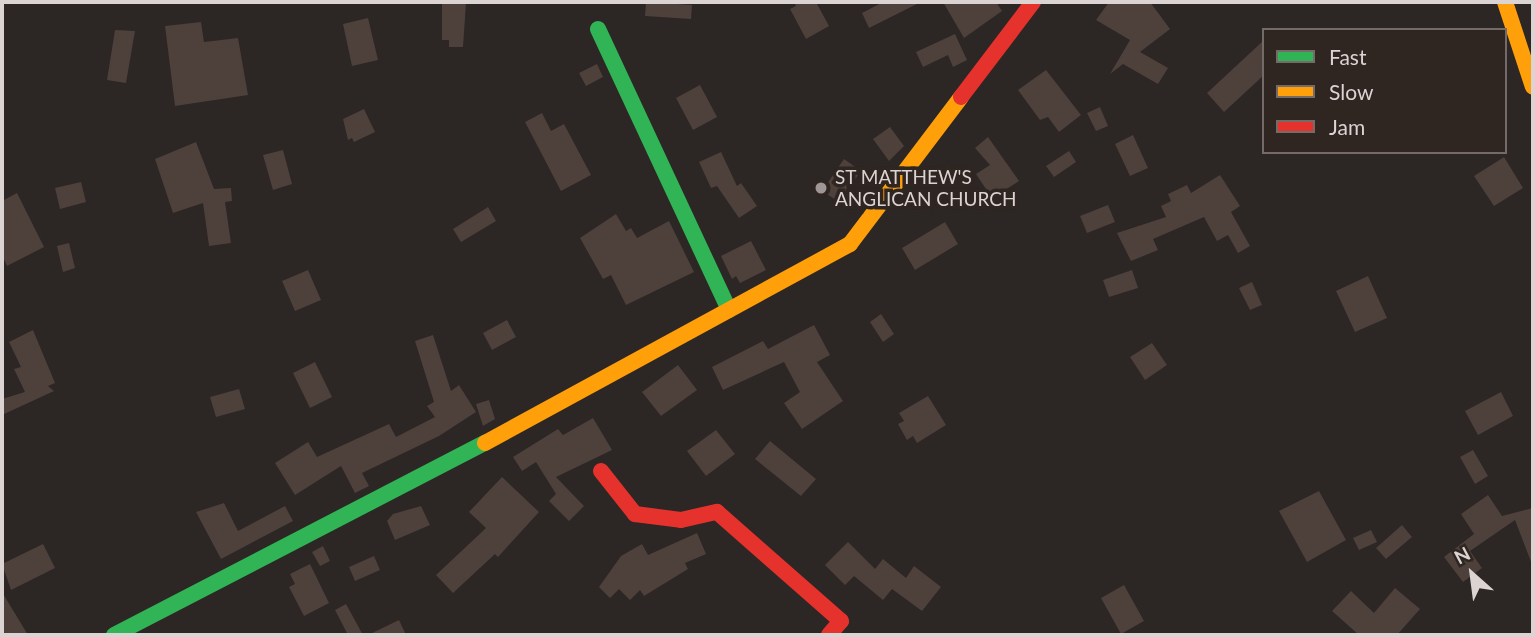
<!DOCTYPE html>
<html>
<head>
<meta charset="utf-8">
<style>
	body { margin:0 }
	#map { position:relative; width:1535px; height:637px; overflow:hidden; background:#2c2624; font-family:Lato,sans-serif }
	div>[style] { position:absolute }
	.building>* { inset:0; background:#4e403b }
	.fast>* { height:16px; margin:-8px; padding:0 8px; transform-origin:8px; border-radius:8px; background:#30b455 }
	.slow>* { height:16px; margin:-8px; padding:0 8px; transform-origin:8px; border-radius:8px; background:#ff9f0a }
	.jam>* { height:16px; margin:-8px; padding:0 8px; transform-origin:8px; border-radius:8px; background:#e5322d }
	.dots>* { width:19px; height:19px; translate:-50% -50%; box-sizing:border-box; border:4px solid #2f2521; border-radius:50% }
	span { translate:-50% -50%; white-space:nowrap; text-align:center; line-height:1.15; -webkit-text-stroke:7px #2f2521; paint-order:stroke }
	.poi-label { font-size:19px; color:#dbd4d2 }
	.left { translate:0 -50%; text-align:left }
	.frame { position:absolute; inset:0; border:4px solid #dbd4d2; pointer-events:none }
	.legend { position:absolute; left:1262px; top:28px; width:245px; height:126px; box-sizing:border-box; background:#2f2521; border:2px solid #746b68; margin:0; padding:9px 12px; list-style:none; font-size:21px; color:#dbd4d2 }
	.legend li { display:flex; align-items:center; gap:14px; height:35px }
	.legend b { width:35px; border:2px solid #746b68 }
	.north { position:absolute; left:1437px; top:539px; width:70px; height:70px; -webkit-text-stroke:5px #2f2521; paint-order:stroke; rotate:332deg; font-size:19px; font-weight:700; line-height:28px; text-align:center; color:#dbd4d2 }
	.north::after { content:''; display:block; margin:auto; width:24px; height:32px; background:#dbd4d2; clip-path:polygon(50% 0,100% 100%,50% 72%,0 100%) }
</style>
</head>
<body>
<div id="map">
	<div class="building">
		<div style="clip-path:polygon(646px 2px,692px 5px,691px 19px,645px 16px)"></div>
		<div style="clip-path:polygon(794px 2px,816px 2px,829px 26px,806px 39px,790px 9px,796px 6px)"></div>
		<div style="clip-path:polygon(883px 2px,921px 2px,869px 28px,862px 13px)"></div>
		<div style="clip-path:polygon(943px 2px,996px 2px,1002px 11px,964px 38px)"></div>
		<div style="clip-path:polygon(1109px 2px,1150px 2px,1170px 29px,1140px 52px,1168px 68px,1158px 84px,1123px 64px,1110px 74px,1130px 40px,1096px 20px)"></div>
		<div style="clip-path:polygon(466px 3px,463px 47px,449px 47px,449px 40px,442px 40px,442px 4px)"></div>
		<div style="clip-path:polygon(368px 18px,378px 60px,352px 66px,343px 24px)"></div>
		<div style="clip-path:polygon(201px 22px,204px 42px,238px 38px,248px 95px,175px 106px,165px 26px)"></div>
		<div style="clip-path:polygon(115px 30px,135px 31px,126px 83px,107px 80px)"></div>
		<div style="clip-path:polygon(955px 34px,967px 60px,953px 67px,948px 55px,923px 67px,916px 52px)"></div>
		<div style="clip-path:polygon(1264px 40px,1264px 75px,1224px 112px,1207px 93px)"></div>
		<div style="clip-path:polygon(597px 64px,603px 77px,586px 86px,579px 73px)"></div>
		<div style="clip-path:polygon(1046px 70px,1081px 115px,1059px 132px,1048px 117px,1040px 120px,1018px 90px)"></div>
		<div style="clip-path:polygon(700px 85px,717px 117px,693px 130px,676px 98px)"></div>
		<div style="clip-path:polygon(1100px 107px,1108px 126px,1096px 131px,1087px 113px)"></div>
		<div style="clip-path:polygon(364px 109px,375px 132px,354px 142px,352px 138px,348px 140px,343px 119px)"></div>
		<div style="clip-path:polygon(542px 113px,551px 131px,564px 124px,591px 175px,561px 191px,525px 122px)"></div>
		<div style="clip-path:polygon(890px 127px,904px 146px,889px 161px,873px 139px)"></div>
		<div style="clip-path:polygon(1133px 135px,1148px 168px,1130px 176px,1115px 144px)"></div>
		<div style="clip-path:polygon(988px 137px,1019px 181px,992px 198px,976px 174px,990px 165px,975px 148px)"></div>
		<div style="clip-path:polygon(196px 142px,214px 189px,231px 188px,232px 201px,225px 202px,231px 243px,209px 246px,203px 203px,173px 213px,155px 159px)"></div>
		<div style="clip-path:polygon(283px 150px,292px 184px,273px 190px,263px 155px)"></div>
		<div style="clip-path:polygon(1069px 151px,1076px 162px,1054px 177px,1046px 166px)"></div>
		<div style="clip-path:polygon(721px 152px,737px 186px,741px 183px,757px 206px,739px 218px,717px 186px,711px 188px,699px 162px)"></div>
		<div style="clip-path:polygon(1504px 157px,1523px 188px,1494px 206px,1474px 176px)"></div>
		<div style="clip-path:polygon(844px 159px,861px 171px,839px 202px,822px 191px)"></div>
		<div style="clip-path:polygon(1220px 175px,1240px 206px,1231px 212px,1250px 246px,1238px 253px,1228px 235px,1217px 241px,1204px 217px,1153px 239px,1158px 250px,1131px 261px,1117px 233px,1166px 217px,1161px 206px,1171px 201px,1168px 194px,1187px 185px,1191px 193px)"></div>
		<div style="clip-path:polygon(81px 182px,86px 202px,60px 209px,55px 188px)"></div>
		<div style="clip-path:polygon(17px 193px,44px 247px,7px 266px,2px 255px,2px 201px)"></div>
		<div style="clip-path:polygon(1108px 205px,1115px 222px,1087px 233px,1080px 216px)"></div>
		<div style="clip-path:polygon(488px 207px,496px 221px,461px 242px,453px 229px)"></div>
		<div style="clip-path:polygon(616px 214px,626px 231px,631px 228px,637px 238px,669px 221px,694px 272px,626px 305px,611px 275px,603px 279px,580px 238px)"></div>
		<div style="clip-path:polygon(945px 222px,958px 244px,915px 270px,902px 248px)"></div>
		<div style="clip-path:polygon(751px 241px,766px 270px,740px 283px,736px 276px,732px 279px,721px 256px)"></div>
		<div style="clip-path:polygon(69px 243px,75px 268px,63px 272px,57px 246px)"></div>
		<div style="clip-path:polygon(308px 270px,321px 300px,295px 311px,282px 281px)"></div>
		<div style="clip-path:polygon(1132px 270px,1138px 288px,1109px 297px,1103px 280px)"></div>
		<div style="clip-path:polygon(1368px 276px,1387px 318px,1355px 332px,1336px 291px)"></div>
		<div style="clip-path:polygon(1252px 282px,1262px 305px,1250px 310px,1239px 288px)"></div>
		<div style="clip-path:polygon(881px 314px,894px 334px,883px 342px,870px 322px)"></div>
		<div style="clip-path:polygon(507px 320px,516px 337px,492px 350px,483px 333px)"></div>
		<div style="clip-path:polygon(814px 325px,830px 355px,817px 362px,843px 401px,802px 429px,784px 403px,800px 392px,784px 362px,723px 390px,712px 367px,763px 341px,768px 349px)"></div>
		<div style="clip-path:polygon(33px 330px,55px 383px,48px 386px,54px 391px,2px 415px,2px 399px,25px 392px,14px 369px,21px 367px,9px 342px)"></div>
		<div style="clip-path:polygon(433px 335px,451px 391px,459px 385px,476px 412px,439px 436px,362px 473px,369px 486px,355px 493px,341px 466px,295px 495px,275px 463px,308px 442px,317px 457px,389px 424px,396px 437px,435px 417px,427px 406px,434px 402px,415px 341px)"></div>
		<div style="clip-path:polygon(1152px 343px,1167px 365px,1145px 380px,1130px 357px)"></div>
		<div style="clip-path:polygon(315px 362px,332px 397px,310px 408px,293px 373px)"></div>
		<div style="clip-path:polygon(678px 365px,697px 390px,661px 416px,642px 392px)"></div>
		<div style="clip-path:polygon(239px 389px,245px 409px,216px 417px,210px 397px)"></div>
		<div style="clip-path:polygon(1501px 392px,1513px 416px,1478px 435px,1465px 411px)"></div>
		<div style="clip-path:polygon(928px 396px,946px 425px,917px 443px,913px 436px,907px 440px,898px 424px,904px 421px,899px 413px)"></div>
		<div style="clip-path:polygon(489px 400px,495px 419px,483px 426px,476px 404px)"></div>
		<div style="clip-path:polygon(593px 418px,612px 450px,556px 477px,584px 506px,569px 521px,549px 501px,556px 494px,536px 462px,522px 471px,513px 457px,558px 429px,563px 435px)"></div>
		<div style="clip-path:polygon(716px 430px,735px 454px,706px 476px,687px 451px)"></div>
		<div style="clip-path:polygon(770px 441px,816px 479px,801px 496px,755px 459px)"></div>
		<div style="clip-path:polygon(1473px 450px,1488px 476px,1475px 484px,1460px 457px)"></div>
		<div style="clip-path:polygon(502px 477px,539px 512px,498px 557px,495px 554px,453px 593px,436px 575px,486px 528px,469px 512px)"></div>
		<div style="clip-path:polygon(1319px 491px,1346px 540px,1307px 562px,1279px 511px)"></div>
		<div style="clip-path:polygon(1488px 495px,1502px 516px,1533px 508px,1533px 567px,1515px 520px,1470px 551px,1482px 568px,1463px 582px,1444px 557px,1474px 534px,1461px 514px)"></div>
		<div style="clip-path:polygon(224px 503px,238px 531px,285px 506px,293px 521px,221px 559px,196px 512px)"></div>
		<div style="clip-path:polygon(421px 506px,430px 525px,395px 540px,387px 521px,393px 514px)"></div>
		<div style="clip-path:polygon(1402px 525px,1412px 537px,1386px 559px,1376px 548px)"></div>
		<div style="clip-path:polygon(1371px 530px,1377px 542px,1359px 550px,1353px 538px)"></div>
		<div style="clip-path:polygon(697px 533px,706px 554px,685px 563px,688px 569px,644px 596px,640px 590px,630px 600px,619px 589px,610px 598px,599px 587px,621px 556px,642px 544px,648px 555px)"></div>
		<div style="clip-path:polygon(848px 542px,875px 569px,883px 559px,906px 578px,914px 566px,941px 587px,922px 611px,892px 589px,883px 600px,854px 576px,845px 585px,825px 565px)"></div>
		<div style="clip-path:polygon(43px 544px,55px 568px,11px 590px,2px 564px)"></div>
		<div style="clip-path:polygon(323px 546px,330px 561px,320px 566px,312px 552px)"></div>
		<div style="clip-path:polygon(374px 556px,380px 570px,355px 581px,349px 567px)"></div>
		<div style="clip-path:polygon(310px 564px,329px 603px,304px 616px,289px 587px,295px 584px,290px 574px)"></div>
		<div style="clip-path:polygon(1124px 585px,1144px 621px,1121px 634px,1101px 598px)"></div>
		<div style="clip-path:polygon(1395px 588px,1420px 609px,1397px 635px,1359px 635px,1332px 611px,1351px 591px,1374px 613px)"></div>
		<div style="clip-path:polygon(2px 592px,28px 635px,2px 635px)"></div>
		<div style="clip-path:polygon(346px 604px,363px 635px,348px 635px,335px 610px)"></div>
		<div style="clip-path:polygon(399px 620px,406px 635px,368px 635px)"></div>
	</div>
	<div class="fast">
		<div style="left:598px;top:29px;width:310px;rotate:65deg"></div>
		<div style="left:114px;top:635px;width:418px;rotate:-27.4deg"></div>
	</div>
	<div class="slow">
		<div style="left:1505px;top:2px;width:89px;rotate:71.8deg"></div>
		<div style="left:485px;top:443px;width:416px;rotate:-28.6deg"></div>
		<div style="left:850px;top:244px;width:184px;rotate:-52.9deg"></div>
	</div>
	<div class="jam">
		<div style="left:961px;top:97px;width:119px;rotate:-52.8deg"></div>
		<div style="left:601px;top:471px;width:55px;rotate:51.7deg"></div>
		<div style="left:635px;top:514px;width:46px;rotate:7.4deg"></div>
		<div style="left:681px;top:520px;width:37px;rotate:-13deg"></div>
		<div style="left:717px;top:512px;width:165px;rotate:41.3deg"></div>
		<div style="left:841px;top:621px;width:18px;rotate:131deg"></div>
	</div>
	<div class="dots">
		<div style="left:821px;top:188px;background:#9e9795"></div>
	</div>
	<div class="poi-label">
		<span class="left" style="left:835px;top:188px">ST MATTHEW'S<br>ANGLICAN CHURCH</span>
	</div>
	<div class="frame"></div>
	<ul class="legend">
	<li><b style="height:9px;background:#30b455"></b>Fast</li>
	<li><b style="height:9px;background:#ff9f0a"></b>Slow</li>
	<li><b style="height:9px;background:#e5322d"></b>Jam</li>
	</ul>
	<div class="north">N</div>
</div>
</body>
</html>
